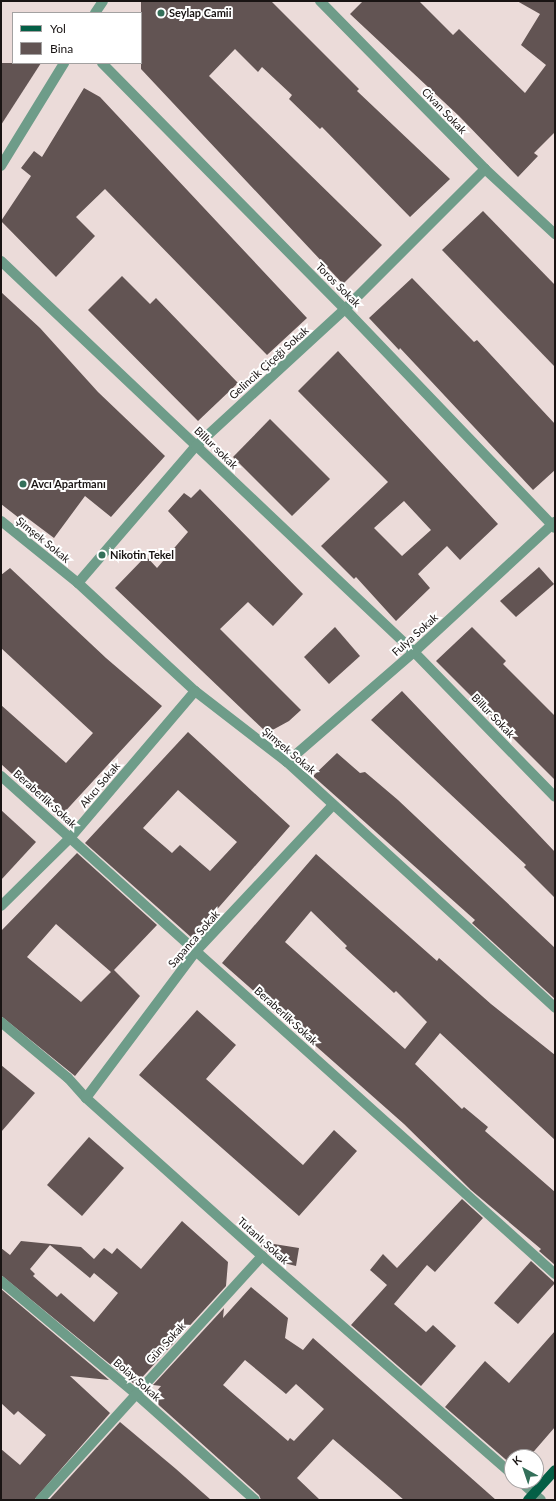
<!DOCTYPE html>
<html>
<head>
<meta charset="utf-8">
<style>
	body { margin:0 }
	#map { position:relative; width:556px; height:1501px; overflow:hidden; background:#ebdbd9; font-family:Lato,sans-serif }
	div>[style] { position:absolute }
	.building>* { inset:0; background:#625453 }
	.minor>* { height:10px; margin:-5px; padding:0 5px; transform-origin:5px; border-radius:5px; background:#6e9c89 }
	.major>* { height:10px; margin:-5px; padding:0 5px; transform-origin:5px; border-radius:5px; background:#045f46 }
	.dots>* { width:11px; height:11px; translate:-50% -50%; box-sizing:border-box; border:2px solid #fff; border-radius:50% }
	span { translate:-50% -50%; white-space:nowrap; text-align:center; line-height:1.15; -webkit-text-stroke:4px #fff; paint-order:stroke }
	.poi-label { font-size:11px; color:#191413; font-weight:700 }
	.left { translate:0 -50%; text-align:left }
	.street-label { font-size:11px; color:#191413 }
	.frame { position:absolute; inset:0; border:2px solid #191413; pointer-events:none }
	.legend { position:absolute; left:12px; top:12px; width:130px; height:52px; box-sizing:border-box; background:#fff; border:1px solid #a3a1a1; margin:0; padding:5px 7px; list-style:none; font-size:12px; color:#191413 }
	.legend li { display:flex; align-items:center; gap:8px; height:20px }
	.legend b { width:20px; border:1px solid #a3a1a1 }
	.north { position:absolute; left:504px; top:1449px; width:40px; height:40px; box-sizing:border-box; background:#fff; border:1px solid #a3a1a1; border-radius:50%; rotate:320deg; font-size:11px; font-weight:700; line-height:16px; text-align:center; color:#191413 }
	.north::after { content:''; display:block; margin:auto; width:14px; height:18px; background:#34705a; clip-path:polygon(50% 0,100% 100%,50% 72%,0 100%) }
</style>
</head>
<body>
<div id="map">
	<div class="building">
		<div style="clip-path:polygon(141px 1px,271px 1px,359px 89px,357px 91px,450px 179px,410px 217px,322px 127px,320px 129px,289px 99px,292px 95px,262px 67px,258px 72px,235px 49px,209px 76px,382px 245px,343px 284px,141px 69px)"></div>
		<div style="clip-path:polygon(363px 1px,419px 1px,453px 35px,459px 29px,525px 93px,546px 65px,521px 45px,540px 14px,517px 1px,555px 1px,555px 132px,534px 153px,538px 156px,518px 177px,459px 116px,350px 14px)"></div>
		<div style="clip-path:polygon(1px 63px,41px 63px,1px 125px)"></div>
		<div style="clip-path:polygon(84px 88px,100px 97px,307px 318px,267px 355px,105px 189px,76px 217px,95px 236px,56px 277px,1px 221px,31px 176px,21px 168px,34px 151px,42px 157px)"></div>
		<div style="clip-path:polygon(483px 211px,555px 285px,555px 367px,442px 250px)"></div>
		<div style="clip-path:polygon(122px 276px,150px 304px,156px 298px,238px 383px,198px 421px,88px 310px)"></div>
		<div style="clip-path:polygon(412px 278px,474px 342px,477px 340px,555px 424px,555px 470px,533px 490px,400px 348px,399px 350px,369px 318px)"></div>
		<div style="clip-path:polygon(1px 292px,40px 328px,98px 392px,165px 456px,111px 517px,85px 496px,54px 538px,22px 514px,19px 518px,1px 504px)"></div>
		<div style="clip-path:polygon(evenodd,338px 351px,498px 524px,460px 560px,447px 546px,418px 574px,430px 588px,396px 621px,356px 577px,354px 579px,321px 546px,388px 482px,298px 391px,338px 351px,404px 501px,431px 530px,402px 556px,374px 528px,404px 501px)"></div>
		<div style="clip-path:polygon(270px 419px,330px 479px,292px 516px,233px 457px)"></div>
		<div style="clip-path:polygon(200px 489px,303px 594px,273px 626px,248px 602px,220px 629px,301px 710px,289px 721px,267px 733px,115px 588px,146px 556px,157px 568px,188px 532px,168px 511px,184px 493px,191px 498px)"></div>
		<div style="clip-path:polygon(539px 567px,554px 584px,516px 617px,500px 601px)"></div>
		<div style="clip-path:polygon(10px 568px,106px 658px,162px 706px,60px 817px,1px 764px,1px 705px,66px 763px,93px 733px,1px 648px,1px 575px)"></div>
		<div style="clip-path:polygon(335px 627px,360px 656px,329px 684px,304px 657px)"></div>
		<div style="clip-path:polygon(472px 627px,506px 661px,503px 664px,555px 716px,555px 780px,436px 661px)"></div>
		<div style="clip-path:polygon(402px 691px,555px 852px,555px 898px,524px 867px,526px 865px,371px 720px)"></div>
		<div style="clip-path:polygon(evenodd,188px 732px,290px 826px,192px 938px,85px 843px,188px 732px,178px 790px,237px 842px,210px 871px,180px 845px,172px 853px,143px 828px,178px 790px)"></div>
		<div style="clip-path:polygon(337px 753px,360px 773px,365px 772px,398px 800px,555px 948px,555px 999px,472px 923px,475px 920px,313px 776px)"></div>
		<div style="clip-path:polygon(1px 810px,36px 842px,1px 880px)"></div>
		<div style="clip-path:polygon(evenodd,77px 853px,157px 925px,114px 970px,140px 996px,75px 1076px,1px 1016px,1px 931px,77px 853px,56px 924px,111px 972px,81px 1002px,27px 957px,56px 924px)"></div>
		<div style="clip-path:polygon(evenodd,316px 854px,437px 961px,439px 958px,491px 1004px,555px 1055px,555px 1140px,440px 1033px,415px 1064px,462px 1109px,464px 1107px,488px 1127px,485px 1131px,555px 1192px,555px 1265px,539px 1251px,541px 1249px,471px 1190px,404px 1124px,222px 963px,316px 854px,311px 911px,347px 946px,345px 948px,394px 993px,396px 991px,427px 1022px,405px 1049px,285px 942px,311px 911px)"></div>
		<div style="clip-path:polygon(197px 1010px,236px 1045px,206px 1079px,303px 1165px,334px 1130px,357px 1151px,299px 1216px,139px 1075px)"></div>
		<div style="clip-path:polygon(1px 1065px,35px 1093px,1px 1132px)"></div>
		<div style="clip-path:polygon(89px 1137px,124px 1168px,82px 1216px,47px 1185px)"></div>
		<div style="clip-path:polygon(462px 1199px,483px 1218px,435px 1272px,427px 1265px,394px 1304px,426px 1332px,433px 1325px,456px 1346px,421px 1386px,351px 1325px,387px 1285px,370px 1270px,383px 1254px,397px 1268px)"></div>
		<div style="clip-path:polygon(evenodd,182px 1221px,228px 1262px,226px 1286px,137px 1383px,133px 1383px,1px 1275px,1px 1248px,10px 1255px,21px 1241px,81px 1247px,94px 1259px,104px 1248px,112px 1254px,117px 1248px,141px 1269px,182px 1221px,50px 1245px,90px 1278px,94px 1273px,118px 1293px,94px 1322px,61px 1293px,57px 1297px,33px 1276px,35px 1274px,30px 1269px,50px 1245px)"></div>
		<div style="clip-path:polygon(255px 1241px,299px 1248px,296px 1266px,284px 1263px,282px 1265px)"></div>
		<div style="clip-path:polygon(531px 1261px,555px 1283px,518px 1324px,494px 1303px)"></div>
		<div style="clip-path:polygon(evenodd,251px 1287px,288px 1318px,285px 1338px,303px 1350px,313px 1338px,496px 1500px,404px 1500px,333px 1439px,297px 1478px,320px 1500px,261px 1500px,259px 1495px,151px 1398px,161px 1386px,153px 1385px,224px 1308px,223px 1318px,251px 1287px,245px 1360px,286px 1394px,296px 1384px,324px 1409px,294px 1441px,290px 1438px,288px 1441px,223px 1385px,245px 1360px)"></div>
		<div style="clip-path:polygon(1px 1289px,109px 1380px,70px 1376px,110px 1413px,34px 1500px,1px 1500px,1px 1449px,20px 1465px,46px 1435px,18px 1411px,14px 1415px,1px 1403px)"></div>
		<div style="clip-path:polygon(555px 1331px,555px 1427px,529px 1457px,512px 1457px,512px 1465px,445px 1407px,485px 1361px,509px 1383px)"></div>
		<div style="clip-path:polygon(120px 1422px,176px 1469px,211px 1500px,49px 1500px)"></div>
	</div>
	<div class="minor">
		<div style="left:320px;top:1px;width:235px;rotate:45.5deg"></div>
		<div style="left:485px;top:169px;width:96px;rotate:42.9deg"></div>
		<div style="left:95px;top:13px;width:14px;rotate:-56deg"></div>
		<div style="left:102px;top:63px;width:346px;rotate:45.4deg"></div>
		<div style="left:345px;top:309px;width:303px;rotate:46.2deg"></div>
		<div style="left:1px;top:166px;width:121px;rotate:-58.5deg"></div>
		<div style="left:1px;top:261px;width:569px;rotate:43.43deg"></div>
		<div style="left:414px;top:652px;width:202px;rotate:45.8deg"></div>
		<div style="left:1px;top:521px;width:99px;rotate:38.8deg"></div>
		<div style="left:78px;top:583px;width:159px;rotate:42.7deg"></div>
		<div style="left:195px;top:691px;width:116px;rotate:37.7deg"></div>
		<div style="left:287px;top:762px;width:364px;rotate:42.5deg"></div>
		<div style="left:78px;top:583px;width:181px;rotate:-49.3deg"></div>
		<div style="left:196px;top:446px;width:202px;rotate:-42.6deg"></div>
		<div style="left:345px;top:309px;width:198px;rotate:-45deg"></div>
		<div style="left:287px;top:762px;width:168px;rotate:-40.9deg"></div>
		<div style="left:414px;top:652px;width:192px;rotate:-42.7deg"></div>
		<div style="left:1px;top:776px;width:745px;rotate:41.95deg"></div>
		<div style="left:1px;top:906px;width:97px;rotate:-44.6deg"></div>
		<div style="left:70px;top:838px;width:193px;rotate:-49.6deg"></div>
		<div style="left:1px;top:1022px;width:87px;rotate:39.9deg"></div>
		<div style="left:68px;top:1078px;width:27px;rotate:48deg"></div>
		<div style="left:86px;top:1098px;width:237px;rotate:41.9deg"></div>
		<div style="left:262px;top:1256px;width:332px;rotate:41.1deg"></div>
		<div style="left:86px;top:1098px;width:184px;rotate:-53.2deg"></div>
		<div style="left:196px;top:951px;width:199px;rotate:-46.8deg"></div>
		<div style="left:1px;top:1281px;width:176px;rotate:39.9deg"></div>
		<div style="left:136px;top:1394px;width:159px;rotate:41.7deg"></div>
		<div style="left:520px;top:1481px;width:28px;rotate:42deg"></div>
		<div style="left:40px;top:1500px;width:330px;rotate:-47.7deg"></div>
	</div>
	<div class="major">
		<div style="left:528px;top:1500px;width:40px;rotate:-48deg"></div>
	</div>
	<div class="dots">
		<div style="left:161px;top:13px;background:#34705a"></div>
		<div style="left:23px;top:484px;background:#34705a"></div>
		<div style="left:102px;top:555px;background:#34705a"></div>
	</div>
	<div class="poi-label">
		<span class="left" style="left:169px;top:13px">Seylap Camii</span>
		<span class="left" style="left:31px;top:484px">Avcı Apartmanı</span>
		<span class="left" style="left:110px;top:555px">Nikotin Tekel</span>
	</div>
	<div class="street-label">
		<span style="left:444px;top:111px;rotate:46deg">Civan Sokak</span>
		<span style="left:338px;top:285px;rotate:45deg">Toros Sokak</span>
		<span style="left:269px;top:363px;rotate:-42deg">Gelincik Çiçeği Sokak</span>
		<span style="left:216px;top:448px;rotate:44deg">Billur sokak</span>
		<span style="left:43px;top:540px;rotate:39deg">Şimşek Sokak</span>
		<span style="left:415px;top:635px;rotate:-42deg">Fulya Sokak</span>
		<span style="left:493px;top:716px;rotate:46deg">Billur Sokak</span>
		<span style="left:289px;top:751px;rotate:40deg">Şimşek Sokak</span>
		<span style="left:100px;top:785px;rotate:-50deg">Akıcı Sokak</span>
		<span style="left:45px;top:799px;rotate:42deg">Beraberlik Sokak</span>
		<span style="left:194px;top:939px;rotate:-49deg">Sapanca Sokak</span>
		<span style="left:286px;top:1016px;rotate:42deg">Beraberlik Sokak</span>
		<span style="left:263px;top:1241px;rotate:42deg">Tutanlı Sokak</span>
		<span style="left:166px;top:1343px;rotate:-47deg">Gün Sokak</span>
		<span style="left:137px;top:1380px;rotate:41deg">Bolay Sokak</span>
	</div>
	<div class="frame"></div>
	<ul class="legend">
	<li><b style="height:5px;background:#045f46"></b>Yol</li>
	<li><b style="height:11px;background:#625453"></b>Bina</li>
	</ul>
	<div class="north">K</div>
</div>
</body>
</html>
